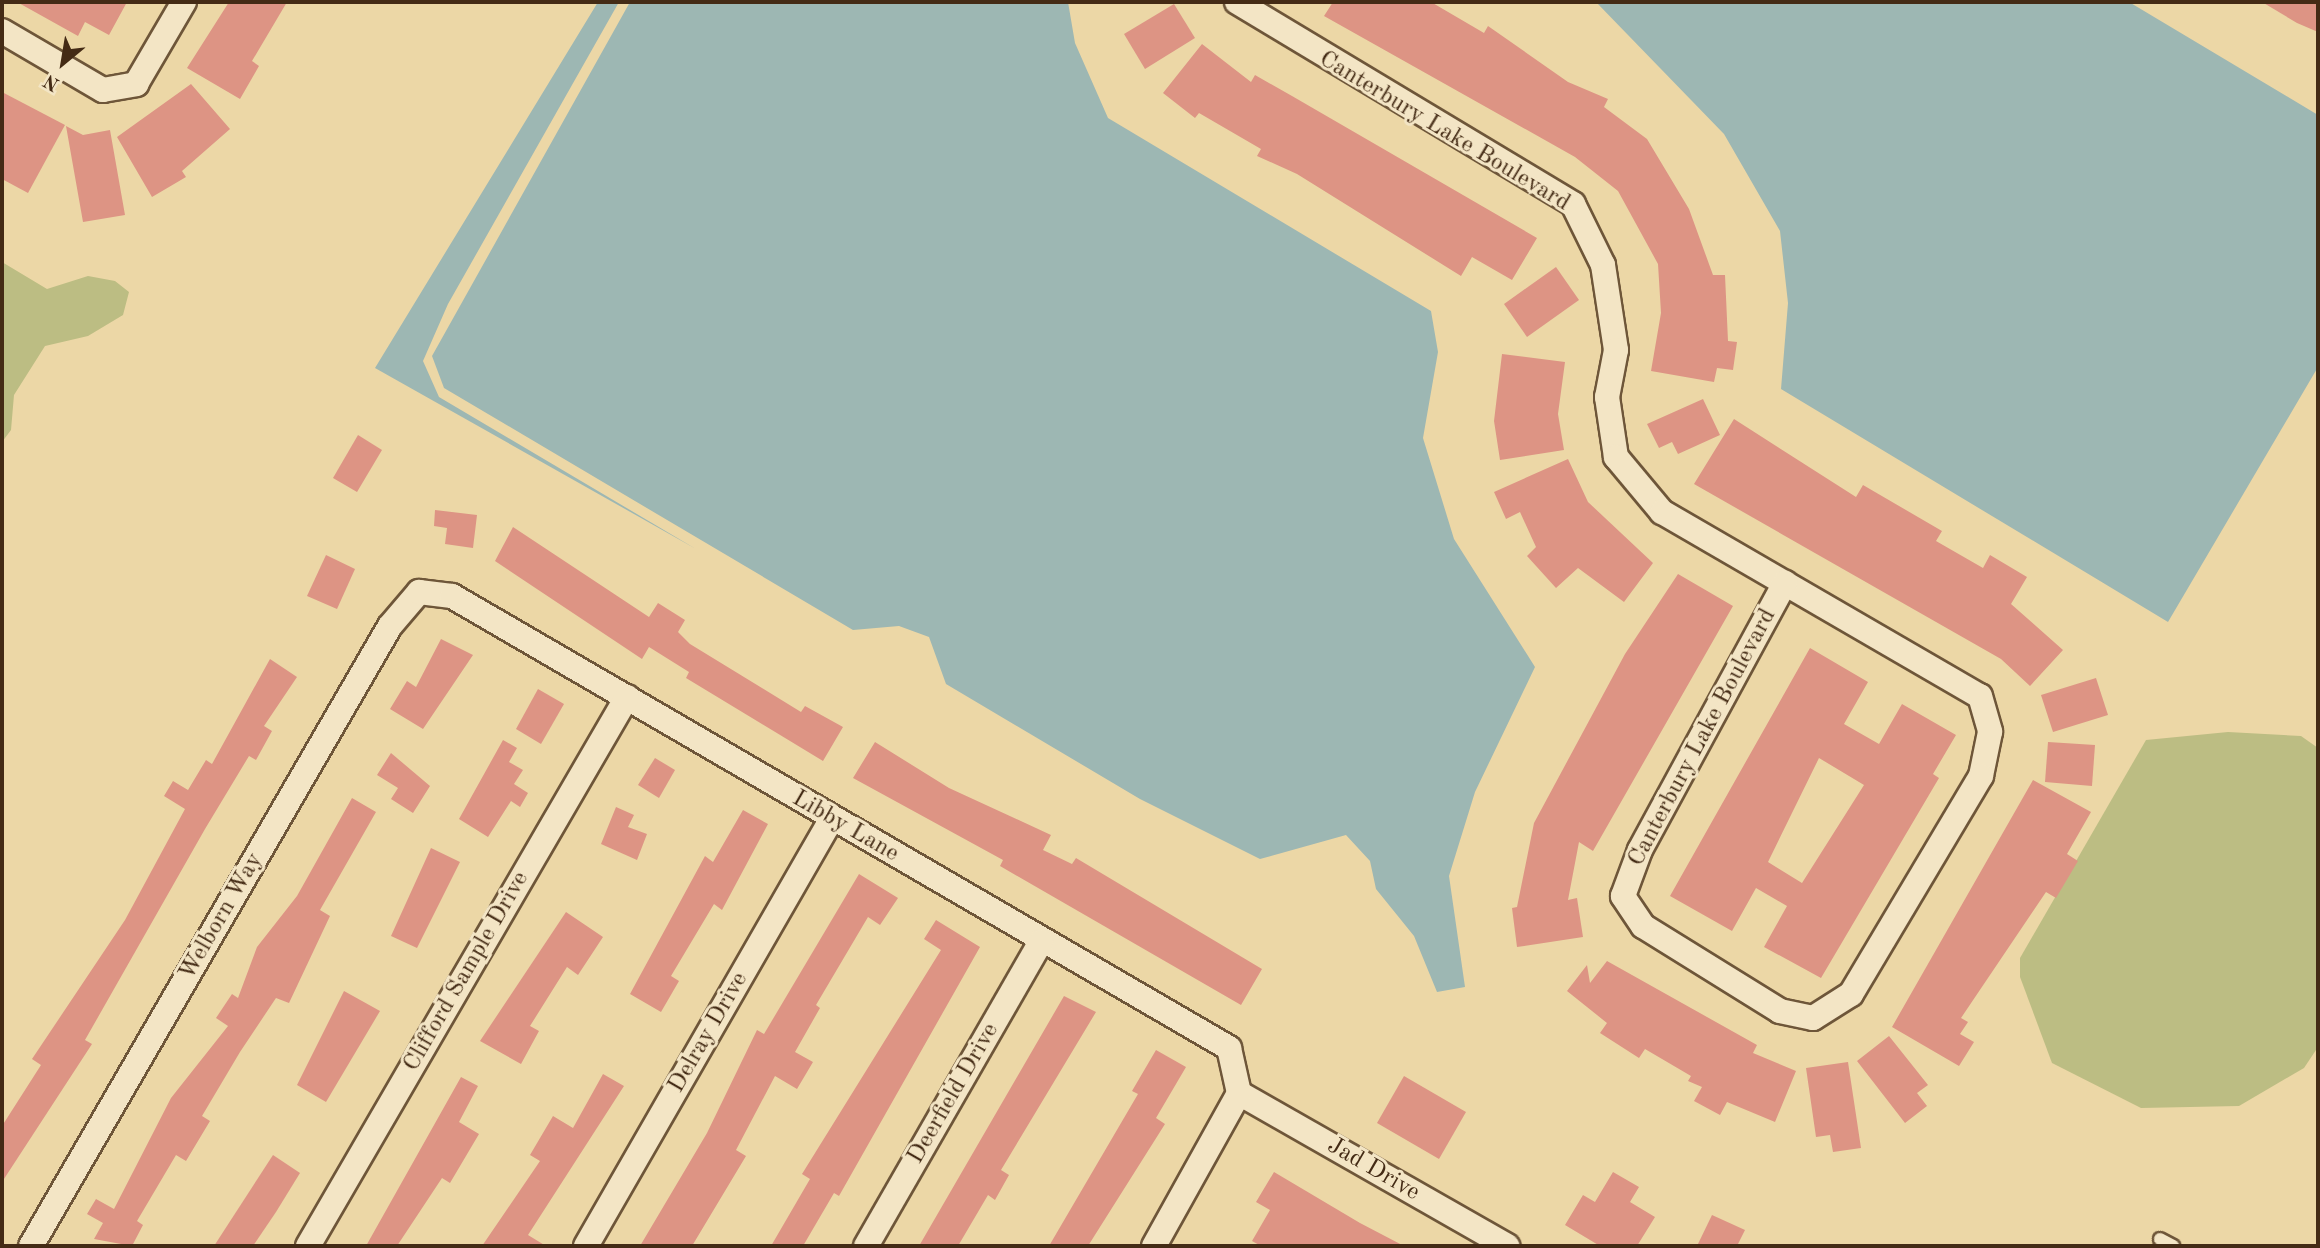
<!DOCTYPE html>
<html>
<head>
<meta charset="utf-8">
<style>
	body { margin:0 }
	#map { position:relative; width:2320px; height:1248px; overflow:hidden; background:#ecd7a6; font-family:"Old Standard TT",serif }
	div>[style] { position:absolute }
	.green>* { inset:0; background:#bcbd83 }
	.water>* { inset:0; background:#9db7b3 }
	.building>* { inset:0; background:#dd9484 }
	.roads { filter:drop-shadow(2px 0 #6e5639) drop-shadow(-2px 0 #6e5639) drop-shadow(0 2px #6e5639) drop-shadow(0 -2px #6e5639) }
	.lane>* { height:12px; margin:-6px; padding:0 6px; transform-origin:6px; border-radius:6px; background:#f3e5c5 }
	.street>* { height:24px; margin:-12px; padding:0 12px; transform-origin:12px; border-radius:12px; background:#f3e5c5 }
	span { translate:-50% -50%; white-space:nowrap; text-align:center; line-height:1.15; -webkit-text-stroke:6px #f3e5c5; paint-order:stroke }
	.street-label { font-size:24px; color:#442b15 }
	.frame { position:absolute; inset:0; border:4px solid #442b15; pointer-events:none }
	.north { position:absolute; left:28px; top:28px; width:70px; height:70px; -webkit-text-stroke:5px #f3e5c5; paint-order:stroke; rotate:210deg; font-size:19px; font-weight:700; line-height:28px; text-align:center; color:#442b15 }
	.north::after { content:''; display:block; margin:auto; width:24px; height:32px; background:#442b15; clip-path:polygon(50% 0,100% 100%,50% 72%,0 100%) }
</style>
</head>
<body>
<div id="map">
	<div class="green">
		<div style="clip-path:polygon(2px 262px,47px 289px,88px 276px,115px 281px,129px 292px,123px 315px,88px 336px,45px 346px,14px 395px,11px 430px,2px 442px)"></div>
		<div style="clip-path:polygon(2228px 732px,2301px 736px,2318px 748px,2318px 1047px,2304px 1068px,2239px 1106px,2141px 1108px,2052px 1063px,2020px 977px,2020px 958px,2146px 740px)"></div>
	</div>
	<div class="water">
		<div style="clip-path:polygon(598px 2px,619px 2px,448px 304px,423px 361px,439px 397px,696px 549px,375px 368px)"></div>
		<div style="clip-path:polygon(630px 2px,1068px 2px,1075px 43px,1108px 118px,1431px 311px,1438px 352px,1423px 438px,1454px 539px,1535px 667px,1475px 792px,1449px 876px,1465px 987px,1437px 992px,1414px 936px,1376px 889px,1370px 861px,1346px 835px,1260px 859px,1140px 799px,946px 684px,929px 637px,899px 626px,853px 630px,444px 388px,432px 356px)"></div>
		<div style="clip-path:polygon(1596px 2px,2129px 2px,2318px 115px,2318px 367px,2168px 622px,1781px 389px,1788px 303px,1780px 231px,1724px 134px)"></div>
	</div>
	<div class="building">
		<div style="clip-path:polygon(17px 2px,127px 2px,109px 35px,85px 22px,78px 36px)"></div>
		<div style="clip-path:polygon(229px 2px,287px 2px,252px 61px,259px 66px,240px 99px,187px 68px)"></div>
		<div style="clip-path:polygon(1333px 2px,1431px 2px,1484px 33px,1488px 26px,1568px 82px,1608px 99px,1604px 107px,1647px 139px,1689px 209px,1713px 275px,1725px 275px,1728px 341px,1737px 342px,1733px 370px,1717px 368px,1714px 382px,1651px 371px,1661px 313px,1658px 264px,1618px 191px,1575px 157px,1324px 16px)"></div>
		<div style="clip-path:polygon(2262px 2px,2318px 2px,2318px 32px,2297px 23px)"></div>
		<div style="clip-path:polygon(1174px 4px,1195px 38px,1145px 69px,1124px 34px)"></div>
		<div style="clip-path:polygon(1202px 44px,1251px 82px,1255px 75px,1292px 96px,1537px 238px,1512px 280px,1472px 257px,1461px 276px,1297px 174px,1257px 156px,1261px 149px,1199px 113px,1195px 118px,1163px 93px)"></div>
		<div style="clip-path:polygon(191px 84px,230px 129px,182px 171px,186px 177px,152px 197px,117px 137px)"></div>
		<div style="clip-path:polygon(2px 92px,65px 125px,28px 193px,2px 179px)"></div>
		<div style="clip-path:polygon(66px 126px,83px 135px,110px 130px,125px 215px,83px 222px)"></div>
		<div style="clip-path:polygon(1556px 267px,1579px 300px,1527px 337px,1504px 304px)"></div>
		<div style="clip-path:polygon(1502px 354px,1565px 362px,1558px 414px,1564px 450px,1500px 460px,1494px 421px)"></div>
		<div style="clip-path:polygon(1703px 399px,1720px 435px,1678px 454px,1672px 442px,1659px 448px,1647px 424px)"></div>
		<div style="clip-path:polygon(1734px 419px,1856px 497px,1863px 485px,1942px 531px,1936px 541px,1983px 568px,1990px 555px,2027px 577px,2011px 604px,2063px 650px,2030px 686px,2001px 659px,1694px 484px)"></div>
		<div style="clip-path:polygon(358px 435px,382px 450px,357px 492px,333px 478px)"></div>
		<div style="clip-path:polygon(1568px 459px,1588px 502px,1653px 563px,1624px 602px,1578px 568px,1556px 588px,1527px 556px,1536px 547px,1520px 512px,1506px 519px,1494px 492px)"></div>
		<div style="clip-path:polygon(435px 510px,477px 515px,473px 548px,445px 544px,447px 528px,434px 526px)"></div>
		<div style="clip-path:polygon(513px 527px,649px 617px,658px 603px,685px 620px,678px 632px,690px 644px,801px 712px,805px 706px,843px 727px,823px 761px,686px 678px,689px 672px,649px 647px,642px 659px,495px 561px)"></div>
		<div style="clip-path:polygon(326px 555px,355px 569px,337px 609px,307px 596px)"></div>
		<div style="clip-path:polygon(1678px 574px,1733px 606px,1593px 851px,1579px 842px,1568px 900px,1577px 898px,1583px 937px,1517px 947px,1512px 908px,1517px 907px,1534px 823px,1625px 654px)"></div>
		<div style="clip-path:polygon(441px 639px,473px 655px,423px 729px,390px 709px,407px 681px,416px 687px)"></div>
		<div style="clip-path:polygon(evenodd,1810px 648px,1868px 682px,1844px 724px,1879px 744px,1902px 704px,1956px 735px,1933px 774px,1939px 778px,1821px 978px,1764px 947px,1787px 906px,1756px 888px,1732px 931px,1670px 896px,1810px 648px,1819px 758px,1864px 785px,1802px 883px,1768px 862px,1819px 758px)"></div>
		<div style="clip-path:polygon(270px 659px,297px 677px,264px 726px,272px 731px,256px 760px,249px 756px,205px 829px,85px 1040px,92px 1044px,2px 1182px,2px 1126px,41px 1065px,32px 1059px,125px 920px,185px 809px,164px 796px,173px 781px,188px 790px,206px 760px,212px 764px)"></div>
		<div style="clip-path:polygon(2096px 678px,2108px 715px,2053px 732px,2041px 695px)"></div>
		<div style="clip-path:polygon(538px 689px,564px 704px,541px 744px,516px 729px)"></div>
		<div style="clip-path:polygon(503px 740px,517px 748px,509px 762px,523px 770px,514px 784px,528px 793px,520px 807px,511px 801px,488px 837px,459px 819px)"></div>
		<div style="clip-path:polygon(875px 742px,949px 788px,1051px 835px,1043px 850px,1072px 864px,1076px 858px,1262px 969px,1241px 1005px,1000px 866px,1003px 860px,853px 778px)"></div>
		<div style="clip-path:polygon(2048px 742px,2095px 745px,2092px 786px,2045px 782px)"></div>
		<div style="clip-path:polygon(391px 753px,430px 786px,413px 813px,391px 799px,398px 788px,377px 775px)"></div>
		<div style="clip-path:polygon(655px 758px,675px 770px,659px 798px,638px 785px)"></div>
		<div style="clip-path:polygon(2033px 780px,2091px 812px,2067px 854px,2078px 861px,2056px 898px,2046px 892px,1961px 1018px,1968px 1022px,1960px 1034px,1974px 1042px,1959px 1066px,1892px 1027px)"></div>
		<div style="clip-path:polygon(352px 798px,376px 812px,320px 910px,330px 916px,289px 1003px,276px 998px,240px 1052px,202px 1116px,210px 1121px,186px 1161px,176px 1155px,137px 1221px,143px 1225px,132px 1246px,94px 1239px,103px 1223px,87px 1214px,96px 1199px,114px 1209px,171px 1098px,228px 1026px,216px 1018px,232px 994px,238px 998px,257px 947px,297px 896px)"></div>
		<div style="clip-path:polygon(616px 807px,634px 815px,628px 827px,647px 834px,637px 860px,601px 844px)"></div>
		<div style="clip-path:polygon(743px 810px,768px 824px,722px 910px,714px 904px,671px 976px,679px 981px,661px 1012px,630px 994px,705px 856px,713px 862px)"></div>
		<div style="clip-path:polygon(431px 848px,460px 862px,417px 948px,391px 936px)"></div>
		<div style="clip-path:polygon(859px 874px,898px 898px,880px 925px,868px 917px,816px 1005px,820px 1008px,795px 1052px,813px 1062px,797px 1089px,775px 1076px,736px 1150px,746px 1156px,692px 1246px,640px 1246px,707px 1133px,757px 1030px,764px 1034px)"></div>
		<div style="clip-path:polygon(566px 912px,603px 937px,578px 975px,567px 967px,530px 1026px,539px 1031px,521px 1064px,480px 1041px)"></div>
		<div style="clip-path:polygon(936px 920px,980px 947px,839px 1196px,834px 1193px,803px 1246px,771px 1246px,810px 1179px,802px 1174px,941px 950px,924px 939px)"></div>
		<div style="clip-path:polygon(1607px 961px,1757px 1045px,1753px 1053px,1796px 1071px,1775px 1122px,1727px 1102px,1720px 1115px,1694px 1101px,1702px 1087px,1688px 1081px,1691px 1076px,1645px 1049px,1639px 1058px,1600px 1033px,1607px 1023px,1567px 991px,1587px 965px,1590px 983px)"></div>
		<div style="clip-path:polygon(344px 991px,380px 1011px,326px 1102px,297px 1085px)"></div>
		<div style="clip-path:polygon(1064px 996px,1096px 1012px,1001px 1170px,1009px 1175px,995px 1200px,988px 1195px,958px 1246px,919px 1246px)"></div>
		<div style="clip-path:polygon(1889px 1036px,1928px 1085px,1917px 1093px,1927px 1106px,1905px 1123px,1857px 1061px)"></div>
		<div style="clip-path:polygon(1156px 1050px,1186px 1067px,1156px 1118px,1165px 1124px,1088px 1246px,1049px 1246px,1138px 1094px,1132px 1091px)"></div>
		<div style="clip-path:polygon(1848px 1062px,1861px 1148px,1833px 1152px,1830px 1135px,1816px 1137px,1806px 1068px)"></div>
		<div style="clip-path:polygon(603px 1074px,624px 1086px,528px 1235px,546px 1246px,482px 1246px,540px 1161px,530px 1155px,553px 1116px,573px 1128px)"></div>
		<div style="clip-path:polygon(1404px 1076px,1466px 1112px,1439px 1159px,1377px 1123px)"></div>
		<div style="clip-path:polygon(461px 1077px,478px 1086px,459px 1122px,479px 1134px,450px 1183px,442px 1178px,397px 1246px,366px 1246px)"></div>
		<div style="clip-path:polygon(273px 1155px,300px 1173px,276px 1212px,253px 1246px,214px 1246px)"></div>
		<div style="clip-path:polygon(1274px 1172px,1360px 1223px,1404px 1246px,1261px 1246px,1252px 1241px,1270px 1210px,1256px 1202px)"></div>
		<div style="clip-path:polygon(1613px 1172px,1639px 1187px,1630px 1202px,1655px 1217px,1637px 1246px,1600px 1246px,1565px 1225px,1583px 1195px,1595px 1202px)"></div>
		<div style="clip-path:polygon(1712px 1215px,1745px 1230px,1737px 1246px,1697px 1246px)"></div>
	</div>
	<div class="roads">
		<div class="lane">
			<div style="left:2160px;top:1239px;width:15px;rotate:28deg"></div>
		</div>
		<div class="street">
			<div style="left:1237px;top:2px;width:392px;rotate:31deg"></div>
			<div style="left:1573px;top:204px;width:68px;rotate:63.8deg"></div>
			<div style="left:1603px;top:265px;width:86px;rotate:81.3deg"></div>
			<div style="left:1616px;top:350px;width:48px;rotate:100.8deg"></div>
			<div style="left:1607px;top:397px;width:61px;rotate:81.5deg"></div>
			<div style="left:1616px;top:457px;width:72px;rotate:50.1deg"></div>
			<div style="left:1662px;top:512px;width:367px;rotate:30.1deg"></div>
			<div style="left:1980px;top:696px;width:37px;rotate:74deg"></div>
			<div style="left:1990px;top:732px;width:45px;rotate:101.6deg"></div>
			<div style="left:1981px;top:776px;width:254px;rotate:120.8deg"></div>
			<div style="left:1851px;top:994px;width:45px;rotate:147.7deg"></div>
			<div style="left:1813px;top:1018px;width:34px;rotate:-168deg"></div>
			<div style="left:1780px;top:1011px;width:161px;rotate:-148.2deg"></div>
			<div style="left:1643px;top:926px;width:36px;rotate:-124deg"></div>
			<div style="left:1623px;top:896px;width:49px;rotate:-69.7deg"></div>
			<div style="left:1640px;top:850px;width:304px;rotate:-61.5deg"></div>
			<div style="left:2px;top:31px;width:117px;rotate:30.3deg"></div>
			<div style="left:103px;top:90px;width:34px;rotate:-10deg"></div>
			<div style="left:136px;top:84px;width:95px;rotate:-59.7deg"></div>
			<div style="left:1239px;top:1093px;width:309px;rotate:29.7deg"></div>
			<div style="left:31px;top:1246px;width:716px;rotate:-59.93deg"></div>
			<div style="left:390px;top:626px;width:45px;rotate:-49.5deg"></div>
			<div style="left:419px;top:592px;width:33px;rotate:7deg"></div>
			<div style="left:452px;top:596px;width:899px;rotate:30.19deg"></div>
			<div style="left:1229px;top:1048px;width:46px;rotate:77.5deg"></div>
			<div style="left:308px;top:1246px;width:635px;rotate:-59.84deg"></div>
			<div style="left:586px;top:1246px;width:493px;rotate:-60.1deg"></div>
			<div style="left:866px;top:1246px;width:351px;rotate:-60.1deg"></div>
			<div style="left:1154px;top:1246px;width:175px;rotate:-60.9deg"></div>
		</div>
	</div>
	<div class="street-label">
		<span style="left:1444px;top:132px;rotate:31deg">Canterbury Lake Boulevard</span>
		<span style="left:1703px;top:738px;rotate:-62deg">Canterbury Lake Boulevard</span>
		<span style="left:845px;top:827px;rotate:30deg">Libby Lane</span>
		<span style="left:222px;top:917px;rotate:-60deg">Welborn Way</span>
		<span style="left:467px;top:972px;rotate:-60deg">Clifford Sample Drive</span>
		<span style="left:709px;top:1033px;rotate:-60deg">Delray Drive</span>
		<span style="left:954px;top:1094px;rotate:-60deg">Deerfield Drive</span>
		<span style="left:1373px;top:1170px;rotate:30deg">Jad Drive</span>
	</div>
	<div class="frame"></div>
	<div class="north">N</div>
</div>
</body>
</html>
